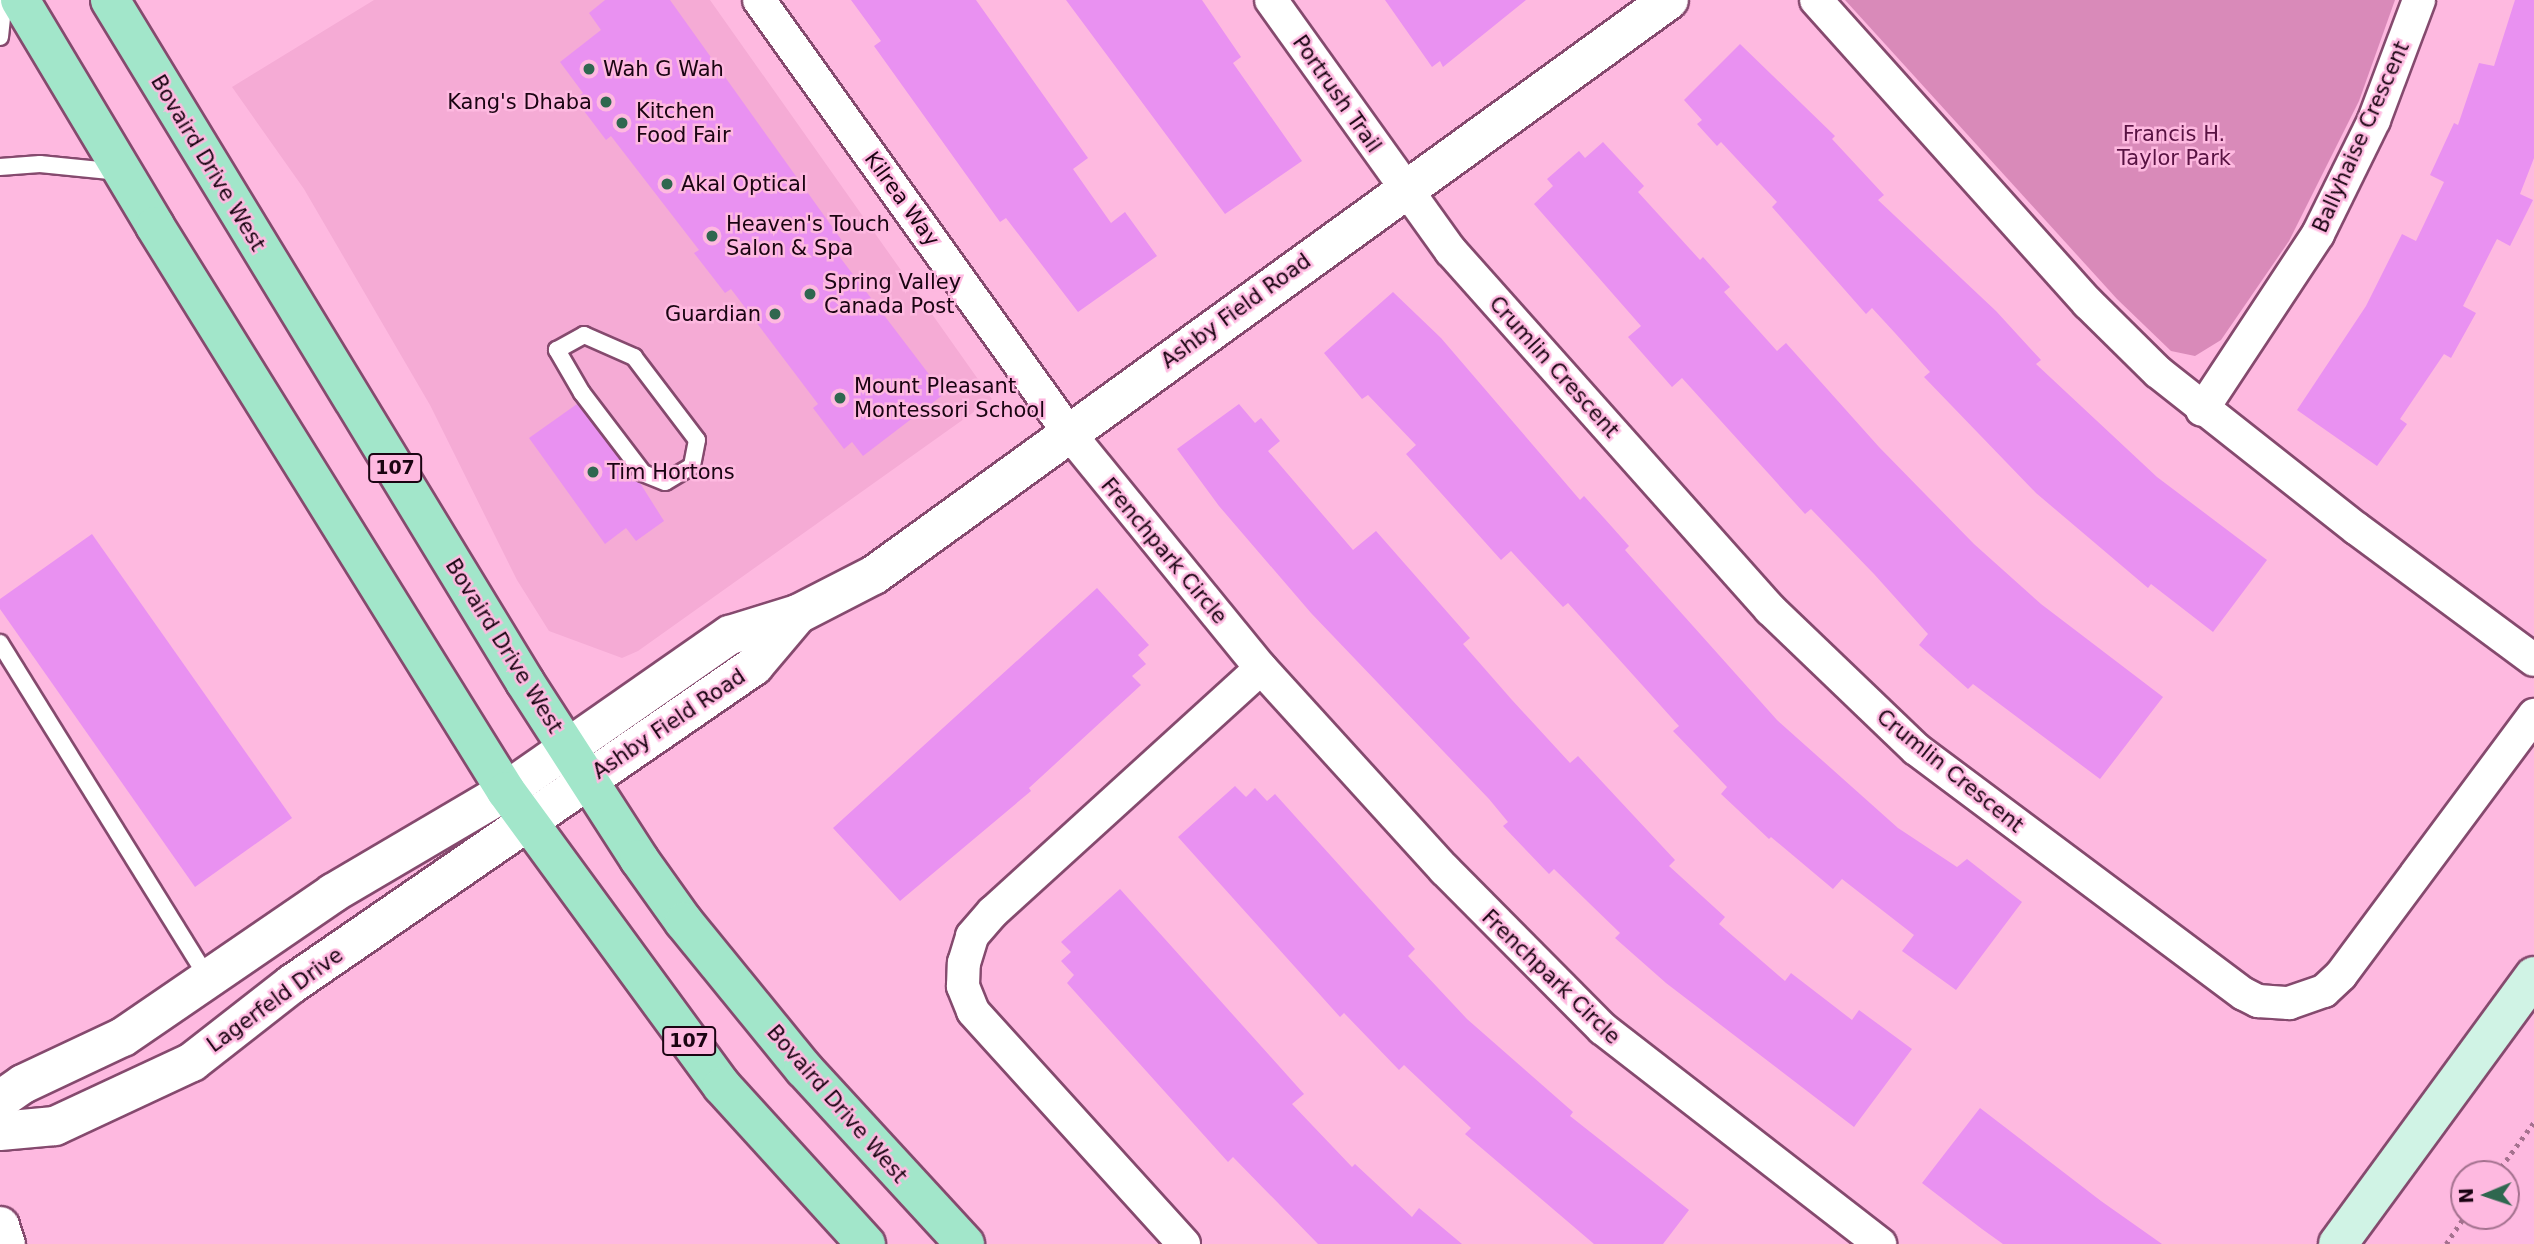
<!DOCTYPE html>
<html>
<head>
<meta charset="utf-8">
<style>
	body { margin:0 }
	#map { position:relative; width:2534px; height:1244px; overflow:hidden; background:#feb9e0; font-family:"DejaVu Sans",sans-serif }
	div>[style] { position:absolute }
	.built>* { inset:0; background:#f5abd5 }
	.green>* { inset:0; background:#d98ab9 }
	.building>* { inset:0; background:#e991f1 }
	.path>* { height:4.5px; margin-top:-2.25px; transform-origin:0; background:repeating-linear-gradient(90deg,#a5728f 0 3.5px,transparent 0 8.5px) }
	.roads { filter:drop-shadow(2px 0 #854a6e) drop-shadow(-2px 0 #854a6e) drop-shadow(0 2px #854a6e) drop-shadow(0 -2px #854a6e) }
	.service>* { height:16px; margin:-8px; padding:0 8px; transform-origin:8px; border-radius:8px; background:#fff }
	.minor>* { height:32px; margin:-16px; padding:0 16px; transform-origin:16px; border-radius:16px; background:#fff }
	.tertiary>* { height:38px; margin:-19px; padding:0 19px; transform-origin:19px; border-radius:19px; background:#fff }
	.secondary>* { height:38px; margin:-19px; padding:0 19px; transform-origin:19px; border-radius:19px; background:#d0f3e5 }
	.primary>* { height:38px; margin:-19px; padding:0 19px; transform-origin:19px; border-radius:19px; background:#a2e6ca }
	.dots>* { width:19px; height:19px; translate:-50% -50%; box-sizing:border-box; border:4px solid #feb9e0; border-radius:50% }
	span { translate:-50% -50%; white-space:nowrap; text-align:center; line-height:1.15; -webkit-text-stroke:5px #feb9e0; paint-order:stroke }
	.shield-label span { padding:2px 5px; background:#feb9e0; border:2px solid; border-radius:5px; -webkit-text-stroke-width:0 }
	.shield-label { font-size:19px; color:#1a0412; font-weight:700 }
	.poi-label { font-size:21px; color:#1a0412 }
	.left { translate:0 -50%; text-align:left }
	.right { translate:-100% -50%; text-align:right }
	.street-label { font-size:21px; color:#1a0412 }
	.park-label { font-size:21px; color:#581242 }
	.north { position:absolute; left:2450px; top:1160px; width:70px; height:70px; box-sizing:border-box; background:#feb9e0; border:2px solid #a3718e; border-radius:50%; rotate:268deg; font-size:19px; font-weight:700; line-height:28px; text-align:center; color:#1a0412 }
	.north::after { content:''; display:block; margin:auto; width:24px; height:32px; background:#2f674f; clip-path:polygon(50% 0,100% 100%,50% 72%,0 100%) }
</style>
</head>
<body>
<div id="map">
	<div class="built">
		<div style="clip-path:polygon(374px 0,710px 0,992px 399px,638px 651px,622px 658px,549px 631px,517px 580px,430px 405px,304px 189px,232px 87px)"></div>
	</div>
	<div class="green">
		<div style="clip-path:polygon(1845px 0,2395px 0,2359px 101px,2289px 241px,2221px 340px,2195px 356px,2171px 351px,2117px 299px)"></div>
	</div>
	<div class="building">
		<div style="clip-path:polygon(605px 0,670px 0,848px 249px,839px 256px,944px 394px,863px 456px,852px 442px,844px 449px,813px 408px,818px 404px,731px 289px,725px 293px,694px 253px,699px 250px,611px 136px,606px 140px,575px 99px,583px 93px,560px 62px,601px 30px,589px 13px)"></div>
		<div style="clip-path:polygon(851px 0,976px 0,1088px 158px,1073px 169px,1111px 223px,1125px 212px,1157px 256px,1078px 312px,1006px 218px,1000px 222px,874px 46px,881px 41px)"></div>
		<div style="clip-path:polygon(1066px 0,1202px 0,1241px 57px,1233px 63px,1302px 161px,1225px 214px)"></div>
		<div style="clip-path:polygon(1385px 0,1526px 0,1443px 67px,1440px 61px,1432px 67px)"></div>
		<div style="clip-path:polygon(2515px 0,2534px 0,2534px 158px,2520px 194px,2533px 200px,2510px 246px,2497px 239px,2463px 306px,2476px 313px,2451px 358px,2444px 354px,2400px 419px,2407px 424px,2377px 466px,2297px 410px,2366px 306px,2402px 234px,2416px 241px,2444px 182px,2430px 175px,2454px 123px,2458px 125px,2479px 63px,2494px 66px)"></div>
		<div style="clip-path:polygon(1740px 44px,1835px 136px,1832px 139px,1884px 195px,1878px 200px,1996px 311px,2041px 360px,2036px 364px,2157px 477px,2267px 560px,2213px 632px,2151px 584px,2148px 588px,2036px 493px,1924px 377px,1930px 372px,1895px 333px,1872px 308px,1866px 314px,1822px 264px,1772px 207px,1777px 202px,1721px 142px,1717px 146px,1697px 124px,1702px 120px,1684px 100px)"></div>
		<div style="clip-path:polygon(1603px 142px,1644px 186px,1638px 192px,1700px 260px,1703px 257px,1730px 287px,1724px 292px,1777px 351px,1786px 343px,1879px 447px,1974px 544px,2041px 604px,2163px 697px,2100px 779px,1973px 684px,1968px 689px,1919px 645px,1928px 634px,1874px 574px,1811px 509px,1805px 514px,1682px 378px,1672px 387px,1628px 337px,1641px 326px,1534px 204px,1553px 186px,1547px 179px,1579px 151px,1585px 158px)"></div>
		<div style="clip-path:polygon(1393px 292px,1441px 338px,1580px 500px,1584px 496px,1604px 518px,1629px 546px,1625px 550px,1777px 720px,1898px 828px,1957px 867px,1967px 859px,2022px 902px,1956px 990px,1902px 951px,1914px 935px,1842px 879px,1833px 889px,1771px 837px,1769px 839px,1721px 794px,1727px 787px,1673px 731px,1679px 726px,1625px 666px,1568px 603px,1563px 607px,1511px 551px,1501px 560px,1406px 454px,1416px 445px,1368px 395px,1362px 399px,1324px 353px)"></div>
		<div style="clip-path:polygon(577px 404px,640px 483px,664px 521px,636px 541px,626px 528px,605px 544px,529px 438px)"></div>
		<div style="clip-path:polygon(1239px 404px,1255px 423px,1261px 418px,1280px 441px,1268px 451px,1353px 550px,1376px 531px,1470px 638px,1463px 644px,1512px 700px,1570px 763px,1578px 756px,1675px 860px,1669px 866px,1725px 917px,1719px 924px,1785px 981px,1791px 973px,1852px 1020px,1859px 1010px,1912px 1049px,1854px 1127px,1666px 983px,1615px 938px,1620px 933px,1554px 869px,1549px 874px,1503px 826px,1508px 822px,1489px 799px,1311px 613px,1219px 506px,1177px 449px)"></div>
		<div style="clip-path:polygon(92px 534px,292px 818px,195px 887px,0 609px,0 599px)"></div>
		<div style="clip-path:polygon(1097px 588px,1149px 645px,1138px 655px,1146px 664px,1132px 676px,1141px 685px,1029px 788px,1031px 791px,900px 901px,833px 828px)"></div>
		<div style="clip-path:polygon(1235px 786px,1246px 797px,1255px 788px,1267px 801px,1275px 794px,1415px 949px,1408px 956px,1467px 1019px,1573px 1112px,1570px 1116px,1689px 1210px,1663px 1244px,1594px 1244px,1465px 1134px,1471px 1128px,1404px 1065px,1399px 1070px,1344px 1013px,1340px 1017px,1178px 837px)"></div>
		<div style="clip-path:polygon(1120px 889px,1304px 1094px,1292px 1104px,1352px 1167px,1355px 1164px,1412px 1217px,1419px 1208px,1462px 1244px,1318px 1244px,1233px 1157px,1228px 1162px,1067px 983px,1074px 975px,1061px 961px,1071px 952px,1061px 942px)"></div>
		<div style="clip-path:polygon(1980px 1108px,2101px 1201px,2162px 1244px,2003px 1244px,1982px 1229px,1922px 1183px)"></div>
	</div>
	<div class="path">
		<div style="left:2496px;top:1174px;width:64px;rotate:-53.8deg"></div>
		<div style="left:2446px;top:1244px;width:34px;rotate:-56deg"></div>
	</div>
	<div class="roads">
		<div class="service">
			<div style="left:0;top:37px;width:37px;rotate:-84deg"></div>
			<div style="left:0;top:167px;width:40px;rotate:-4.3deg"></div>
			<div style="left:40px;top:164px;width:80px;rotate:5.7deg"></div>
			<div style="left:584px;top:335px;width:55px;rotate:23.7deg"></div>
			<div style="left:634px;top:357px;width:104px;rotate:52.8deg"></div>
			<div style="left:697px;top:440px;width:26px;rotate:101deg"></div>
			<div style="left:692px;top:466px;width:31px;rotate:149deg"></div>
			<div style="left:665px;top:482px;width:24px;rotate:-158deg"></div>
			<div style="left:643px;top:473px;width:101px;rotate:-127.3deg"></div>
			<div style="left:582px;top:393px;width:50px;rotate:-120.2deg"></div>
			<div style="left:557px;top:350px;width:31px;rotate:-29deg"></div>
			<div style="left:0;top:643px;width:394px;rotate:58.2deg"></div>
		</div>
		<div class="minor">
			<div style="left:759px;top:0;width:533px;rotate:54.4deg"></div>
			<div style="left:1069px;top:433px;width:303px;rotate:50.8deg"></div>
			<div style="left:1261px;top:668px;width:273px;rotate:47.7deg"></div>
			<div style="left:1445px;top:870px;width:224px;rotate:45.2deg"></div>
			<div style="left:1603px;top:1029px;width:351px;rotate:37.8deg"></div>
			<div style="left:1271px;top:0;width:309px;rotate:54.4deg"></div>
			<div style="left:1451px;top:251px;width:480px;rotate:48.3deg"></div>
			<div style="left:1770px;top:609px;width:202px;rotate:43.8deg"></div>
			<div style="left:1916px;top:749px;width:409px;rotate:36.8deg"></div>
			<div style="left:2244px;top:994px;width:16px;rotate:27deg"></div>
			<div style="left:2258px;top:1001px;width:31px;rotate:4deg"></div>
			<div style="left:2289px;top:1003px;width:37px;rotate:-19deg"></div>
			<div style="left:2324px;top:991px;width:23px;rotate:-43deg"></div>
			<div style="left:2341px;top:975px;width:324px;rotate:-53.4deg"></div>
			<div style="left:1816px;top:0;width:407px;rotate:48.1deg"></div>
			<div style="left:2088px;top:303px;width:98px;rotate:44.6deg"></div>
			<div style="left:2158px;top:372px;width:253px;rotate:38.3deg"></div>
			<div style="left:2357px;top:529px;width:220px;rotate:36.5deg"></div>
			<div style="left:2202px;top:410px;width:211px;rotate:-56.6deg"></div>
			<div style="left:2318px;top:234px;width:127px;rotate:-63.8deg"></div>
			<div style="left:2374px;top:120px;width:128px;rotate:-69.4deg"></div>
			<div style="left:1184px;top:1244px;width:314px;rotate:-132.2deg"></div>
			<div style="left:973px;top:1011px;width:27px;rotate:-112deg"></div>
			<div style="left:963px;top:986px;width:23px;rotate:-88deg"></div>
			<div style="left:964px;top:963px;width:28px;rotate:-73deg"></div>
			<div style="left:972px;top:936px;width:32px;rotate:-49deg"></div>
			<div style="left:993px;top:912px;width:362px;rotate:-42.3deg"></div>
		</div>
		<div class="tertiary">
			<div style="left:0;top:1100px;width:28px;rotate:-35deg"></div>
			<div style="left:23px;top:1084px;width:110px;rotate:-25.2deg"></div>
			<div style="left:123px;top:1037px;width:255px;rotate:-34.4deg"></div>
			<div style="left:333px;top:893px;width:201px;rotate:-30.5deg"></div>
			<div style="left:506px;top:791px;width:273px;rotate:-34.9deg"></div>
			<div style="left:730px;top:635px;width:71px;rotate:-17.2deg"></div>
			<div style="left:798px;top:614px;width:85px;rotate:-27.2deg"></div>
			<div style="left:874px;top:575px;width:981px;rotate:-35.88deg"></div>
			<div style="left:0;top:1131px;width:55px;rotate:-5.2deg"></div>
			<div style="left:55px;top:1126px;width:151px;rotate:-25deg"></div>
			<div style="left:192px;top:1062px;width:127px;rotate:-38deg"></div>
			<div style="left:292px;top:984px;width:561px;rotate:-34.54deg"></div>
			<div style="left:754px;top:666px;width:68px;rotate:-49.8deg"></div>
			<div style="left:0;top:1226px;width:19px;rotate:72deg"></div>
		</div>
		<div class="secondary">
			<div style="left:2338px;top:1244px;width:332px;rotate:-53.8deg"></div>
		</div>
		<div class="primary">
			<div style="left:20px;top:0;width:263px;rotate:59.1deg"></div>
			<div style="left:155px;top:226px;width:665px;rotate:58.15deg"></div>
			<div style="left:506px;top:791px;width:366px;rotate:53.8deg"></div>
			<div style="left:722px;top:1086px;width:214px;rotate:47.7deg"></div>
			<div style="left:110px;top:0;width:798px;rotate:58.68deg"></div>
			<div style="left:525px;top:682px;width:211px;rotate:57.2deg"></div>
			<div style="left:639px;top:859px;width:77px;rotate:54.5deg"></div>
			<div style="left:684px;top:922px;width:190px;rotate:50.8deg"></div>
			<div style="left:804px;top:1069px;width:238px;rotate:47.4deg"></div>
		</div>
	</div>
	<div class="dots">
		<div style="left:589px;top:69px;background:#2f674f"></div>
		<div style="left:606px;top:102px;background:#2f674f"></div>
		<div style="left:622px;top:123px;background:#2f674f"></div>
		<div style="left:667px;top:184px;background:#2f674f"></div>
		<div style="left:712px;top:236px;background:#2f674f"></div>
		<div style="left:810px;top:294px;background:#2f674f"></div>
		<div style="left:775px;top:314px;background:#2f674f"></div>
		<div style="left:840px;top:398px;background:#2f674f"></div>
		<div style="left:593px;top:472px;background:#2f674f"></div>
	</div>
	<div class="shield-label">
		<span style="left:395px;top:468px">107</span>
		<span style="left:689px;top:1041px">107</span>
	</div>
	<div class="poi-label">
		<span class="left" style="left:603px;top:69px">Wah G Wah</span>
		<span class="right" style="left:592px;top:102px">Kang's Dhaba</span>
		<span class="left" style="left:636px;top:123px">Kitchen<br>Food Fair</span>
		<span class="left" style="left:681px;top:184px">Akal Optical</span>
		<span class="left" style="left:726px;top:236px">Heaven's Touch<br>Salon &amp; Spa</span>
		<span class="left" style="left:824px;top:294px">Spring Valley<br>Canada Post</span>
		<span class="right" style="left:761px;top:314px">Guardian</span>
		<span class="left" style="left:854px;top:398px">Mount Pleasant<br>Montessori School</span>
		<span class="left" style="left:607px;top:472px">Tim Hortons</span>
	</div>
	<div class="street-label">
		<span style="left:1337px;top:94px;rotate:55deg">Portrush Trail</span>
		<span style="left:2361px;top:137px;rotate:-66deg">Ballyhaise Crescent</span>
		<span style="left:208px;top:163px;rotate:59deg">Bovaird Drive West</span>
		<span style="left:902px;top:199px;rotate:54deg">Kilrea Way</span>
		<span style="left:1236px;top:311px;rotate:-36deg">Ashby Field Road</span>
		<span style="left:1554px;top:367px;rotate:48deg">Crumlin Crescent</span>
		<span style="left:1164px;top:551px;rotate:50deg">Frenchpark Circle</span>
		<span style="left:504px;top:646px;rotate:58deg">Bovaird Drive West</span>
		<span style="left:669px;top:724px;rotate:-34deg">Ashby Field Road</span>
		<span style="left:1950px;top:771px;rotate:39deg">Crumlin Crescent</span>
		<span style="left:1551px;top:977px;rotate:44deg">Frenchpark Circle</span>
		<span style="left:275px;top:1000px;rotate:-36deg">Lagerfeld Drive</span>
		<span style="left:837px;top:1104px;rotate:49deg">Bovaird Drive West</span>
	</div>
	<div class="park-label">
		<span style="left:2174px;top:146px">Francis H.<br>Taylor Park</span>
	</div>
	<div class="north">N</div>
</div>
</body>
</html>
